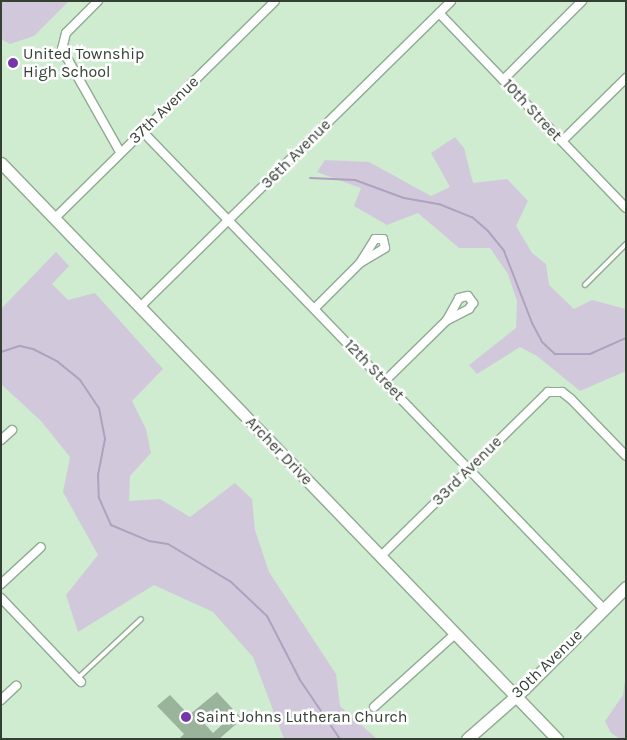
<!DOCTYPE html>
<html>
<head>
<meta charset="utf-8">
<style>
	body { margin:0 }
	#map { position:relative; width:627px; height:740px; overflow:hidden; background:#cfebd0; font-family:Karla,sans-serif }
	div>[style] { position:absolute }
	.green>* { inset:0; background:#d1c9db }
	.stream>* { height:2px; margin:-1px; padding:0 1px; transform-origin:1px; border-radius:1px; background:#afa1bf }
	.building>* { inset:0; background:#9ab39b }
	.roads { filter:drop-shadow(1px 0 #90ab91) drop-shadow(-1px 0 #90ab91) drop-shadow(0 1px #90ab91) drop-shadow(0 -1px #90ab91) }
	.lane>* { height:4px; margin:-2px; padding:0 2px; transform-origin:2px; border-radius:2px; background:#fff }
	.street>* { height:8px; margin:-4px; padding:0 4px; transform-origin:4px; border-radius:4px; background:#fff }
	.secondary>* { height:11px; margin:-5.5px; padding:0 5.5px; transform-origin:5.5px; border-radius:5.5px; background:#fff }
	.dots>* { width:14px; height:14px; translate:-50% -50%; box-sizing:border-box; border:2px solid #fff; border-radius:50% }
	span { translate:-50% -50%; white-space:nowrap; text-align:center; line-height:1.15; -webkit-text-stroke:5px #fff; paint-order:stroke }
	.poi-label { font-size:16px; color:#354035 }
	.left { translate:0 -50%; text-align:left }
	.street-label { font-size:16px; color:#354035 }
	.frame { position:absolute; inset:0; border:2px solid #354035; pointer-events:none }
</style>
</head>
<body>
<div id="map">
	<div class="green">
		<div style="clip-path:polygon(1px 1px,69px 1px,34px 36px,10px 44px,1px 39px)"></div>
		<div style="clip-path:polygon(455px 137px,464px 148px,473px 183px,507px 179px,528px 201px,516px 226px,532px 253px,546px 264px,549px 285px,574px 309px,592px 300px,626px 309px,626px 371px,580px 391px,537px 356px,520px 347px,477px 374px,469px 365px,516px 328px,517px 301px,508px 274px,490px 248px,459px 248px,418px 213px,387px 225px,354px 206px,361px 188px,317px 172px,325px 160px,369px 162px,431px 196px,450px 187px,431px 153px)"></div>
		<div style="clip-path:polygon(56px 252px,69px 266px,52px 284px,68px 300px,95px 293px,163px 369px,132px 401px,146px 429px,151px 453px,130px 476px,129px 501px,160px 499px,190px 517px,235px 483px,252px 499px,255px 530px,269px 572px,336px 674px,340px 706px,377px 739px,284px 739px,253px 657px,213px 612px,154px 585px,78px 632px,66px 595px,98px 555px,63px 492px,70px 457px,41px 421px,1px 384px,1px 309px)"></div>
		<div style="clip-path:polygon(626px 673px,626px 739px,620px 739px,611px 733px,605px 721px,623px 695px)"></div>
	</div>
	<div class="stream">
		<div style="left:310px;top:178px;width:45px;rotate:2.5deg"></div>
		<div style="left:355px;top:180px;width:52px;rotate:20.2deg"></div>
		<div style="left:404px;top:198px;width:36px;rotate:10deg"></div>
		<div style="left:439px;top:204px;width:35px;rotate:22deg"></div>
		<div style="left:472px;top:217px;width:21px;rotate:41deg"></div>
		<div style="left:488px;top:231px;width:26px;rotate:51deg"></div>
		<div style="left:504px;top:251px;width:77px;rotate:68.7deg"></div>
		<div style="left:532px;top:323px;width:21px;rotate:62deg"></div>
		<div style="left:542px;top:342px;width:18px;rotate:43deg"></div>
		<div style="left:555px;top:354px;width:35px"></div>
		<div style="left:590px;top:354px;width:39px;rotate:-24deg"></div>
		<div style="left:1px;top:352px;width:20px;rotate:-18deg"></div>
		<div style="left:20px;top:346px;width:13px;rotate:13deg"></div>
		<div style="left:33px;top:349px;width:28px;rotate:27deg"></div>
		<div style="left:58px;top:362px;width:28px;rotate:39deg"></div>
		<div style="left:80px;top:380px;width:34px;rotate:56deg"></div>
		<div style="left:99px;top:408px;width:32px;rotate:79deg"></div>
		<div style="left:105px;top:439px;width:36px;rotate:101deg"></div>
		<div style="left:98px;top:474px;width:24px;rotate:88deg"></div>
		<div style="left:99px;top:498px;width:30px;rotate:66deg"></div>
		<div style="left:111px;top:525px;width:41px;rotate:22.8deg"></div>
		<div style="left:149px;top:541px;width:19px;rotate:9deg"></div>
		<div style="left:168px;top:544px;width:74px;rotate:31.1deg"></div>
		<div style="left:231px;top:582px;width:50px;rotate:43.4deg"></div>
		<div style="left:267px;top:616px;width:72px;rotate:62.7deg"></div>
		<div style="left:300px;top:680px;width:71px;rotate:55.9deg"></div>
	</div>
	<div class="building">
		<div style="clip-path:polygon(evenodd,217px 692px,242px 719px,219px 739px,179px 739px,184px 734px,157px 706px,170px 695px,189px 715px,217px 692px,211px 710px,224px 723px,213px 733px,201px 720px,211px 710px)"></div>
	</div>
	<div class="roads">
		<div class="lane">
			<div style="left:585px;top:285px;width:58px;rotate:-45deg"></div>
			<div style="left:78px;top:678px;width:86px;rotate:-43.1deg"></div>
		</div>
		<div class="street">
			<div style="left:98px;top:1px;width:45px;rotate:135deg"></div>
			<div style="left:66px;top:33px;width:16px;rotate:104deg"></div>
			<div style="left:62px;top:49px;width:118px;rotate:60.6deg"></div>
			<div style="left:439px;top:13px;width:270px;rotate:46.2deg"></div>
			<div style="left:503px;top:80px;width:112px;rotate:-45deg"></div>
			<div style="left:142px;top:131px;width:665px;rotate:45.98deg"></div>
			<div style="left:562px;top:141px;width:90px;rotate:-44.5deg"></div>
			<div style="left:54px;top:219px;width:310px;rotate:-44.6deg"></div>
			<div style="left:140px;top:307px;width:436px;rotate:-44.5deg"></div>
			<div style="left:315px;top:308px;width:64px;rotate:-45deg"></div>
			<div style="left:360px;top:263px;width:28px;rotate:-58deg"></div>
			<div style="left:375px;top:239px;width:8px"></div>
			<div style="left:383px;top:239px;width:9px;rotate:77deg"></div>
			<div style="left:385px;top:248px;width:29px;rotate:149deg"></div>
			<div style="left:385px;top:381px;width:87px;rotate:-44.5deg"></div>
			<div style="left:447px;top:320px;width:25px;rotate:-61deg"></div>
			<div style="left:459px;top:298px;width:9px;rotate:-13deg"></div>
			<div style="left:468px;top:296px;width:9px;rotate:54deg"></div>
			<div style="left:473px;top:303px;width:7px;rotate:124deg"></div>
			<div style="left:469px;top:309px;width:25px;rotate:153deg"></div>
			<div style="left:1px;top:440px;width:15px;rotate:-42deg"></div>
			<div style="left:381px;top:556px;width:234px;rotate:-44.5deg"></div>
			<div style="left:548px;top:392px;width:14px"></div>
			<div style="left:562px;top:392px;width:11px;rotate:38deg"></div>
			<div style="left:571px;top:399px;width:79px;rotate:46deg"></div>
			<div style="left:1px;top:584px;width:54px;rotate:-42.8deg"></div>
			<div style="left:1px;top:598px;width:116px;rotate:46.4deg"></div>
			<div style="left:1px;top:700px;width:21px;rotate:-43deg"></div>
			<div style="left:374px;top:707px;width:109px;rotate:-42deg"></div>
		</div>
		<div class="secondary">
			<div style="left:1px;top:163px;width:801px;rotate:46.01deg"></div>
			<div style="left:467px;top:739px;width:77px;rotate:-41.3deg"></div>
			<div style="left:525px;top:688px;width:143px;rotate:-45deg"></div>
		</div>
	</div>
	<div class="dots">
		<div style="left:13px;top:63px;background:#7635a9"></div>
		<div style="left:186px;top:717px;background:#7635a9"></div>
	</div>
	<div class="poi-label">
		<span class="left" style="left:23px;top:63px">United Township<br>High School</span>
		<span class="left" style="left:196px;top:717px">Saint Johns Lutheran Church</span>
	</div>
	<div class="street-label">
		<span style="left:164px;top:110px;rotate:-44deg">37th Avenue</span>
		<span style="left:532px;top:110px;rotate:47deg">10th Street</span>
		<span style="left:296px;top:154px;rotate:-45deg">36th Avenue</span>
		<span style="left:374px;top:370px;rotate:46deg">12th Street</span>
		<span style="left:279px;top:451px;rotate:46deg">Archer Drive</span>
		<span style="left:467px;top:471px;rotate:-45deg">33rd Avenue</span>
		<span style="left:547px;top:664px;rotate:-44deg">30th Avenue</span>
	</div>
	<div class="frame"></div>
</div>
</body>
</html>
